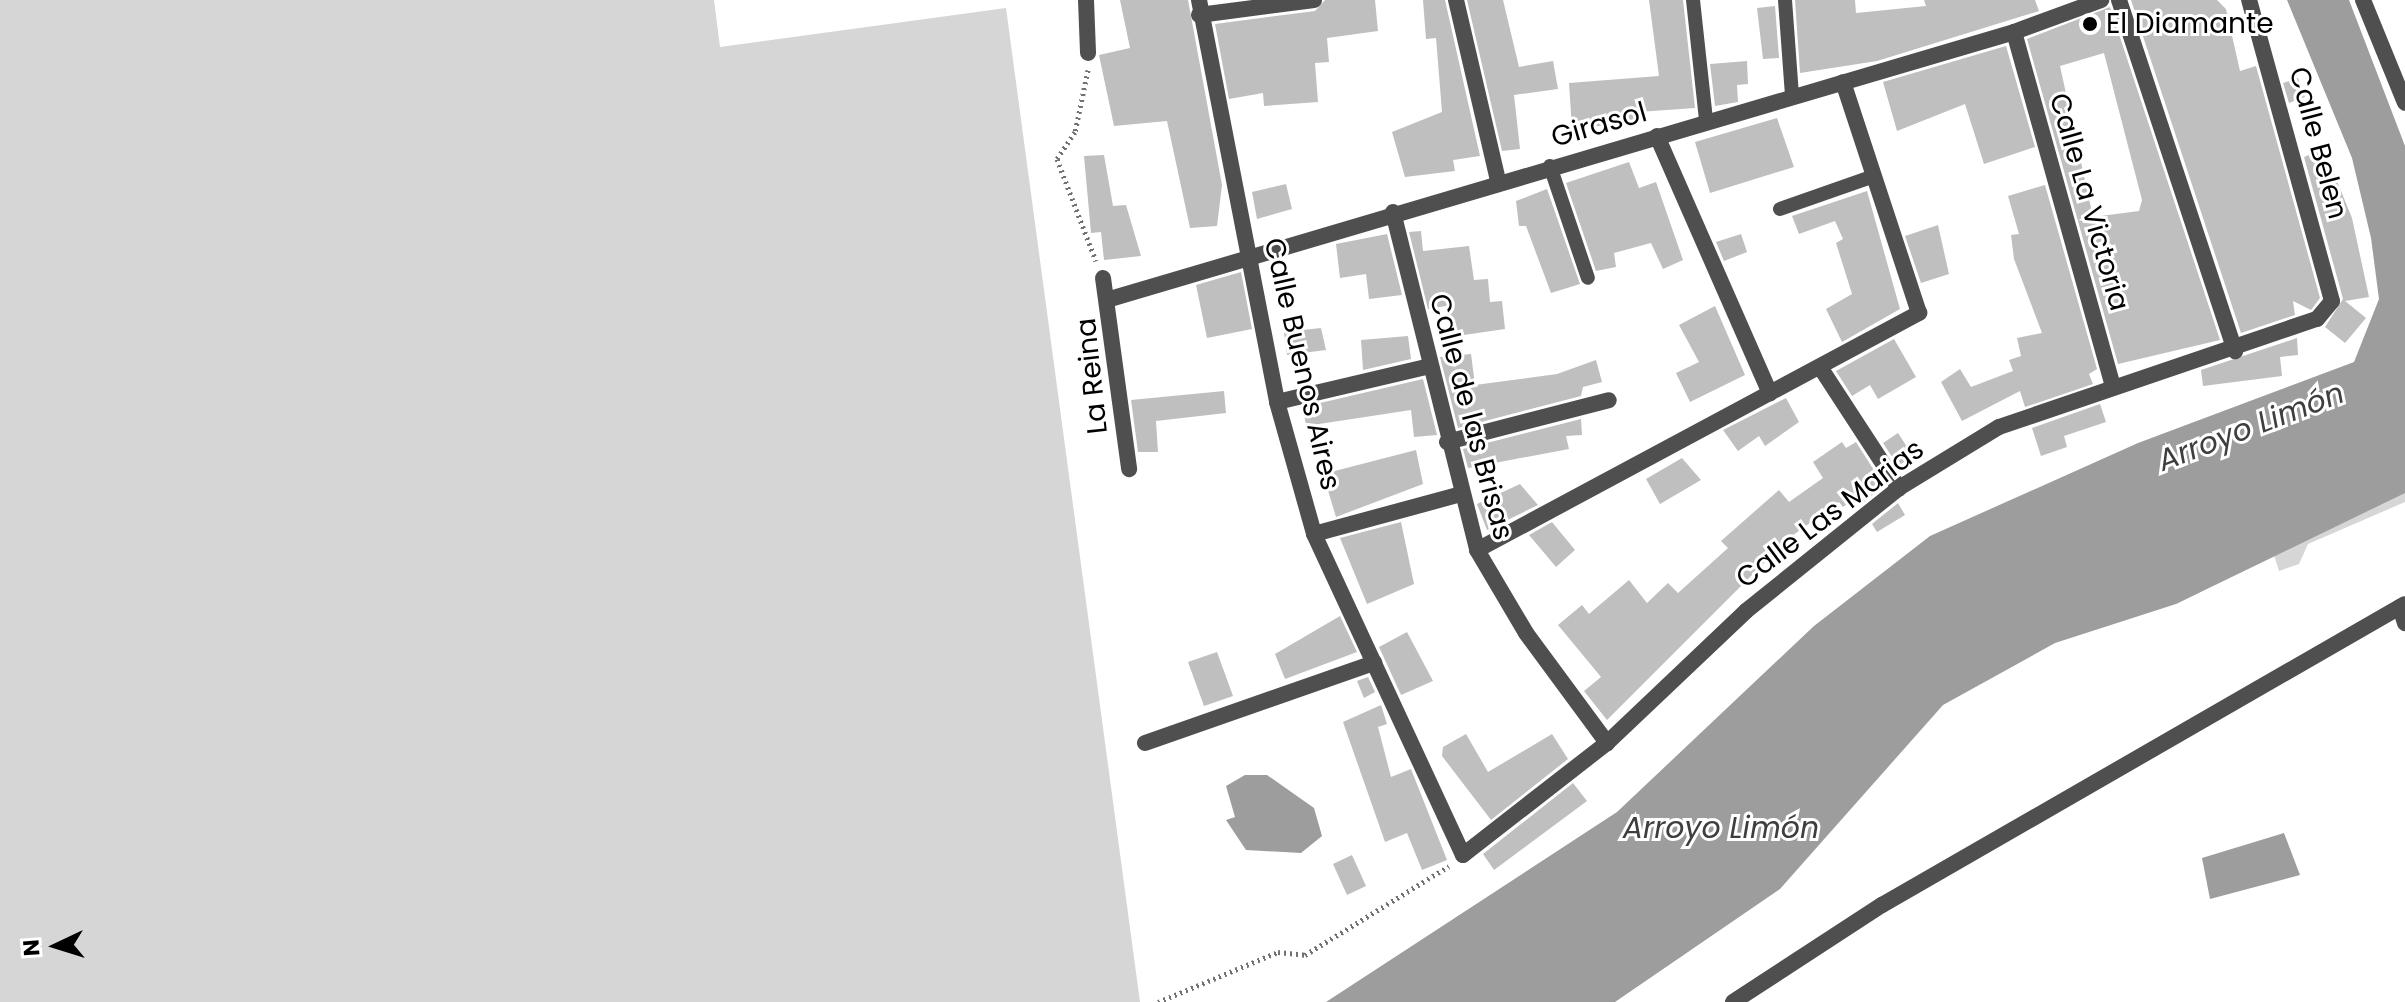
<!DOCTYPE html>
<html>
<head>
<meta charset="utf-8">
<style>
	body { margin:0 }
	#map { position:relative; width:2405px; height:1002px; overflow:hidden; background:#fff; font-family:Poppins,sans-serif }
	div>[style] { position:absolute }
	.green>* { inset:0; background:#d6d6d6 }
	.water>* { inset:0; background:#9d9d9d }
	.building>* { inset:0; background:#bfbfbf }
	.path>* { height:5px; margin-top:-2.5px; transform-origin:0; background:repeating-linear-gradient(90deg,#717171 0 2px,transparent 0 6px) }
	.service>* { height:14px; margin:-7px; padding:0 7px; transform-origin:7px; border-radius:7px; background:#4f4f4f }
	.minor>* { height:16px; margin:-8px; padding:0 8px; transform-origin:8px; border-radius:8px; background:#4f4f4f }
	.dots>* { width:22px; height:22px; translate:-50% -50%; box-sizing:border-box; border:4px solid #fff; border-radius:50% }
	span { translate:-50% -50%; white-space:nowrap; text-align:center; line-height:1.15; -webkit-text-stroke:6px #fff; paint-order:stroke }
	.poi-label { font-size:28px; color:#000 }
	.left { translate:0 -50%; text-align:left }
	.street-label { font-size:28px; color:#000 }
	.water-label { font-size:30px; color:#3e3e3e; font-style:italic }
	.north { position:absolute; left:16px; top:906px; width:80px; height:80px; -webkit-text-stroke:6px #fff; paint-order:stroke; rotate:266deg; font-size:22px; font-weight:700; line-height:32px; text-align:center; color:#000 }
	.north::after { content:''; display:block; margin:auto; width:28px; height:36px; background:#000; clip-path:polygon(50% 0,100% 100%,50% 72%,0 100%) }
</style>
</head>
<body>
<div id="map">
	<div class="green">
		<div style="clip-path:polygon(0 0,714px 0,720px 47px,1006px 8px,1140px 1002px,0 1002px)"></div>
		<div style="clip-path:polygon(2405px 471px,2405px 502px,2308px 544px,2299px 564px,2279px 571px,2274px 555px,2176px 604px,2170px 591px)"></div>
	</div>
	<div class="water">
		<div style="clip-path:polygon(2287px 0,2349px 0,2405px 146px,2405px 493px,2176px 604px,2055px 643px,1943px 705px,1780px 889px,1615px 1002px,1326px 1002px,1617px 812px,1814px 626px,1930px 536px,2138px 443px,2354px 362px,2379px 299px,2371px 238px,2352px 158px)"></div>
		<div style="clip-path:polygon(1245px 775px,1267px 775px,1314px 808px,1322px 836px,1301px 853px,1246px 850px,1226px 820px,1235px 817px,1226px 786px)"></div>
		<div style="clip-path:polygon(2284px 833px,2300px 875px,2210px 899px,2202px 858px)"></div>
	</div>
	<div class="building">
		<div style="clip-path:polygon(1120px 0,1188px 0,1222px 185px,1217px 226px,1190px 228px,1167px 121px,1114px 126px,1099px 55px,1130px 48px)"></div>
		<div style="clip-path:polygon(1325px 0,1375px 0,1378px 31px,1327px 38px,1329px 62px,1315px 63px,1318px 102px,1264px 106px,1263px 93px,1229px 99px,1215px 24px,1315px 11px)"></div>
		<div style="clip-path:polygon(1423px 0,1445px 0,1480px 156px,1453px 160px,1455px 171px,1405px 177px,1392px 132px,1442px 112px,1436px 38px,1426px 39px)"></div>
		<div style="clip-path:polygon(1467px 0,1503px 0,1519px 67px,1553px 61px,1558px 89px,1514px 95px,1520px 149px,1502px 151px)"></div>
		<div style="clip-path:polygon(1649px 0,1683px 0,1695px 108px,1638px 112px,1639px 123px,1572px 128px,1569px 83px,1659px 76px)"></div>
		<div style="clip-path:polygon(1795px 0,1855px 0,1856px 13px,1926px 6px,1924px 0,2035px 0,2039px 11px,1877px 61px,1800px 73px)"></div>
		<div style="clip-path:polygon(2131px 0,2217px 0,2226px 9px,2240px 71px,2256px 66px,2320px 298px,2311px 310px,2293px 301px,2295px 315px,2241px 333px)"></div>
		<div style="clip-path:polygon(1775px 6px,1779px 58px,1763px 59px,1757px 8px)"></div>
		<div style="clip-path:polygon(evenodd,2110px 7px,2220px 340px,2118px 364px,2027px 39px,2110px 7px,2104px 53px,2142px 200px,2139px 211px,2093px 217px,2060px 66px,2104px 53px)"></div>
		<div style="clip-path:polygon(2006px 46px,2035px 147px,1984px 164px,1965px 104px,1897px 131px,1883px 82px)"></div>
		<div style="clip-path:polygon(1747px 61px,1748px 84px,1737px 85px,1738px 102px,1715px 106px,1710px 64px)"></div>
		<div style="clip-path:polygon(2298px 78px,2305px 97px,2289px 103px,2283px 83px)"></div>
		<div style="clip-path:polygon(1777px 118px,1794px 167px,1710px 193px,1695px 142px)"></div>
		<div style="clip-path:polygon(2324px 149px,2352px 218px,2369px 297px,2345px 301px,2366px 318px,2345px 343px,2325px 327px,2343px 299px,2304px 157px)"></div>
		<div style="clip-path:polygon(1104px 155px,1113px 206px,1126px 205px,1141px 256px,1104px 260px,1101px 232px,1091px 233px,1084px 156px)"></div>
		<div style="clip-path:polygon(1629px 162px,1639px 188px,1656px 182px,1683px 260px,1663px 269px,1651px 243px,1614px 253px,1616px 267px,1596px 271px,1566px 183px)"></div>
		<div style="clip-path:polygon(1286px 184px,1292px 209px,1257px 219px,1252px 192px)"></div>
		<div style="clip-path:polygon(2045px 185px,2097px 369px,2089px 374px,2093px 384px,2025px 407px,2020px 391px,1962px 421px,1941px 382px,1960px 369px,1971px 387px,2013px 371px,2009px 360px,2021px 356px,2017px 338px,2042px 333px,2014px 259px,2011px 235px,2019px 234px,2008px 196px)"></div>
		<div style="clip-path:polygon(1547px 189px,1580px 284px,1551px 293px,1526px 226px,1519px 226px,1516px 201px)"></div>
		<div style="clip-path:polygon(1867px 191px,1900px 309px,1842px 342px,1826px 309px,1852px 294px,1836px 243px,1843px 239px,1835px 221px,1799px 234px,1792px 216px)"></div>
		<div style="clip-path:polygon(1938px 225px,1949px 274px,1921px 283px,1905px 236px)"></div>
		<div style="clip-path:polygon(1421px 231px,1423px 251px,1469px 246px,1474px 280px,1488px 279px,1490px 302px,1502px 301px,1505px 329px,1450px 337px,1446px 306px,1428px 309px,1409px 232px)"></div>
		<div style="clip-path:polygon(1387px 234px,1402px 295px,1369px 299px,1366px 274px,1340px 278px,1336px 244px)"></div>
		<div style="clip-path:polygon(1741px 234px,1747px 252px,1724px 261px,1716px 242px)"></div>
		<div style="clip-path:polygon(1241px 272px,1252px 329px,1207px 338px,1196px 285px)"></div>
		<div style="clip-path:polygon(1715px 306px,1745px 375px,1690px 402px,1676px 373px,1699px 362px,1679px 325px)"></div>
		<div style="clip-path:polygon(1321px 328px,1326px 350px,1287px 355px,1284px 332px)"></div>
		<div style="clip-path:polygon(1408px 336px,1411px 359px,1363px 370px,1361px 340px)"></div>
		<div style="clip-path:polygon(2297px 338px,2298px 355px,2280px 357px,2282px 376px,2203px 386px,2201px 370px)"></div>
		<div style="clip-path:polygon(1894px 339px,1916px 377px,1878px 399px,1870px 385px,1852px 396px,1836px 371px)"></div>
		<div style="clip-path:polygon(1471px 354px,1475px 385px,1557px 374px,1596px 360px,1602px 382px,1583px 387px,1581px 396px,1458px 428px,1440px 357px)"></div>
		<div style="clip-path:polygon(1423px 379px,1437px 435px,1414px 437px,1411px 410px,1306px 426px,1303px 407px)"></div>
		<div style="clip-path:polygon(1224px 391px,1226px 413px,1156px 421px,1158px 452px,1138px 452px,1131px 400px)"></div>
		<div style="clip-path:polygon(1786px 398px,1799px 422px,1765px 446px,1759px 436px,1738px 451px,1723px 430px)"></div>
		<div style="clip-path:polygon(2100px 404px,2106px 422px,2064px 436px,2067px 447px,2041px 456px,2032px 428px)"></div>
		<div style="clip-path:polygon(1581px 419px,1582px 435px,1566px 436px,1569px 449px,1468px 468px,1463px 449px)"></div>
		<div style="clip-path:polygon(1898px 433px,1913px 456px,1898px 466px,1883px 443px)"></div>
		<div style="clip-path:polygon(1842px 442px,1846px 448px,1856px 442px,1884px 486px,1860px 505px,1855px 498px,1843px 507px,1839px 502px,1789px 538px,1607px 720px,1584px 691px,1601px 677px,1558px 625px,1582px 605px,1589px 614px,1629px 580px,1647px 603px,1668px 583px,1678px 593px,1728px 548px,1721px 541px,1779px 490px,1789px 502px,1823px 478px,1813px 462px)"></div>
		<div style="clip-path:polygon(1416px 450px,1423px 484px,1336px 517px,1323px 474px)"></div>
		<div style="clip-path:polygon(1682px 458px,1701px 480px,1660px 504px,1646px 479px)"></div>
		<div style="clip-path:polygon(1520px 484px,1538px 505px,1487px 530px,1477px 504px)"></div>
		<div style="clip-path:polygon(1898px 503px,1905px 515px,1877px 532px,1872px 524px)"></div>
		<div style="clip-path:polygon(1401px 522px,1414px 584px,1367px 604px,1340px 538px)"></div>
		<div style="clip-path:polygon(1552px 522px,1575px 550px,1556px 567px,1529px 535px)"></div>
		<div style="clip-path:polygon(1340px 616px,1357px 652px,1285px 679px,1275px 654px)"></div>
		<div style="clip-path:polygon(1407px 632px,1433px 681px,1401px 695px,1379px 647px)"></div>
		<div style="clip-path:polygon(1217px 652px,1233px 696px,1204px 706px,1188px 662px)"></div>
		<div style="clip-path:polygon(1368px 677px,1375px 692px,1364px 698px,1357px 681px)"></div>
		<div style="clip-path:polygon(1381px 705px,1387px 724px,1378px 727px,1391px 777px,1411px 769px,1447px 860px,1422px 870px,1407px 833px,1385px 842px,1343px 722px)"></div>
		<div style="clip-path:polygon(1466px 734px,1488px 772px,1552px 734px,1568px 759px,1491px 820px,1442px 756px,1443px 747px)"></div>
		<div style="clip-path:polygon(1573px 783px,1587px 801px,1494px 870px,1483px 854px)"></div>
		<div style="clip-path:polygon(1352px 855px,1366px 886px,1347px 895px,1333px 864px)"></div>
	</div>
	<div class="path">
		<div style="left:1088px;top:70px;width:63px;rotate:101.8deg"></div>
		<div style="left:1075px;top:132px;width:32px;rotate:124deg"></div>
		<div style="left:1057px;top:159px;width:109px;rotate:69.1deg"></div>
		<div style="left:1158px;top:1002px;width:130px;rotate:-22.6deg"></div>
		<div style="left:1278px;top:952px;width:27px;rotate:6deg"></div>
		<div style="left:1305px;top:955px;width:169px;rotate:-31.7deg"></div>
	</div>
	<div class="service">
		<div style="left:1693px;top:0;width:120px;rotate:83.8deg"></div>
		<div style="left:1785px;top:0;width:95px;rotate:85.8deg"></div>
		<div style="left:1550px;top:166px;width:118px;rotate:71.3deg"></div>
		<div style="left:1780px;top:209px;width:100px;rotate:-19.3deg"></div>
	</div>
	<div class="minor">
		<div style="left:1086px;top:0;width:53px;rotate:87.8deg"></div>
		<div style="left:1199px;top:0;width:409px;rotate:79deg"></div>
		<div style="left:1277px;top:402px;width:137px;rotate:74.3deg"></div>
		<div style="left:1314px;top:534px;width:354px;rotate:65.1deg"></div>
		<div style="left:1463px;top:855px;width:182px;rotate:-37.9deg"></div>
		<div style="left:1607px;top:743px;width:192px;rotate:-43.5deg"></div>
		<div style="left:1746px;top:611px;width:196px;rotate:-38.8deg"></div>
		<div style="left:1899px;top:488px;width:117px;rotate:-31.4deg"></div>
		<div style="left:1999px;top:427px;width:336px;rotate:-18.8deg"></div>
		<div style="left:2317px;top:319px;width:23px;rotate:-50deg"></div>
		<div style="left:2332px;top:301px;width:312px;rotate:-105.4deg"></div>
		<div style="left:1456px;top:0;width:186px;rotate:76.9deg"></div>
		<div style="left:2119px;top:0;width:370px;rotate:71.7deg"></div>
		<div style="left:2363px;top:0;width:111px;rotate:67.8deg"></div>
		<div style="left:1199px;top:15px;width:116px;rotate:-7.4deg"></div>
		<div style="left:2014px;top:32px;width:368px;rotate:74.4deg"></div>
		<div style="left:1657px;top:136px;width:281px;rotate:66.3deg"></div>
		<div style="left:1393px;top:212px;width:348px;rotate:76deg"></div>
		<div style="left:1477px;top:550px;width:96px;rotate:59.4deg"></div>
		<div style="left:1526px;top:633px;width:137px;rotate:53.6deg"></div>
		<div style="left:1103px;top:278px;width:193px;rotate:82.2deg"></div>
		<div style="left:1110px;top:299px;width:943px;rotate:-16.45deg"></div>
		<div style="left:2014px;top:32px;width:93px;rotate:-20.2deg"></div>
		<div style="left:1820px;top:367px;width:145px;rotate:56.9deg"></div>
		<div style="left:1277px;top:402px;width:153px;rotate:-13.2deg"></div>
		<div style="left:1447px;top:442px;width:167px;rotate:-14.5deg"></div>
		<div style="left:1314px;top:534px;width:152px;rotate:-15.2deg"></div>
		<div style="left:1477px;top:550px;width:502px;rotate:-28.2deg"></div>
		<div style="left:1919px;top:313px;width:243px;rotate:-108.2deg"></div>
		<div style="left:2400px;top:607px;width:17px;rotate:73deg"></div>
		<div style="left:1145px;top:743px;width:243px;rotate:-19.3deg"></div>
		<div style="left:1733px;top:1002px;width:178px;rotate:-33.1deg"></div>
		<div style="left:1882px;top:905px;width:603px;rotate:-29.92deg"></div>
	</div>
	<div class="dots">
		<div style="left:2090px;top:24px;background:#000"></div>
	</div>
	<div class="poi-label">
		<span class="left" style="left:2106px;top:24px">El Diamante</span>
	</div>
	<div class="street-label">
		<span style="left:1599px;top:125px;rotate:-16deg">Girasol</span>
		<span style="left:2318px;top:143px;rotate:75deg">Calle Belen</span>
		<span style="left:2089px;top:202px;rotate:74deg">Calle La Victoria</span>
		<span style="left:1302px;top:364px;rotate:77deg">Calle Buenos Aires</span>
		<span style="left:1092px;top:376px;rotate:-96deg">La Reina</span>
		<span style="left:1471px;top:417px;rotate:75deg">Calle de las Brisas</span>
		<span style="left:1830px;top:514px;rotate:-37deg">Calle Las Marias</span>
	</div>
	<div class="water-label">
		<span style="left:2251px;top:427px;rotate:-21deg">Arroyo Limón</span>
		<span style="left:1721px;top:828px">Arroyo Limón</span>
	</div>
	<div class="north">N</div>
</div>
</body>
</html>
